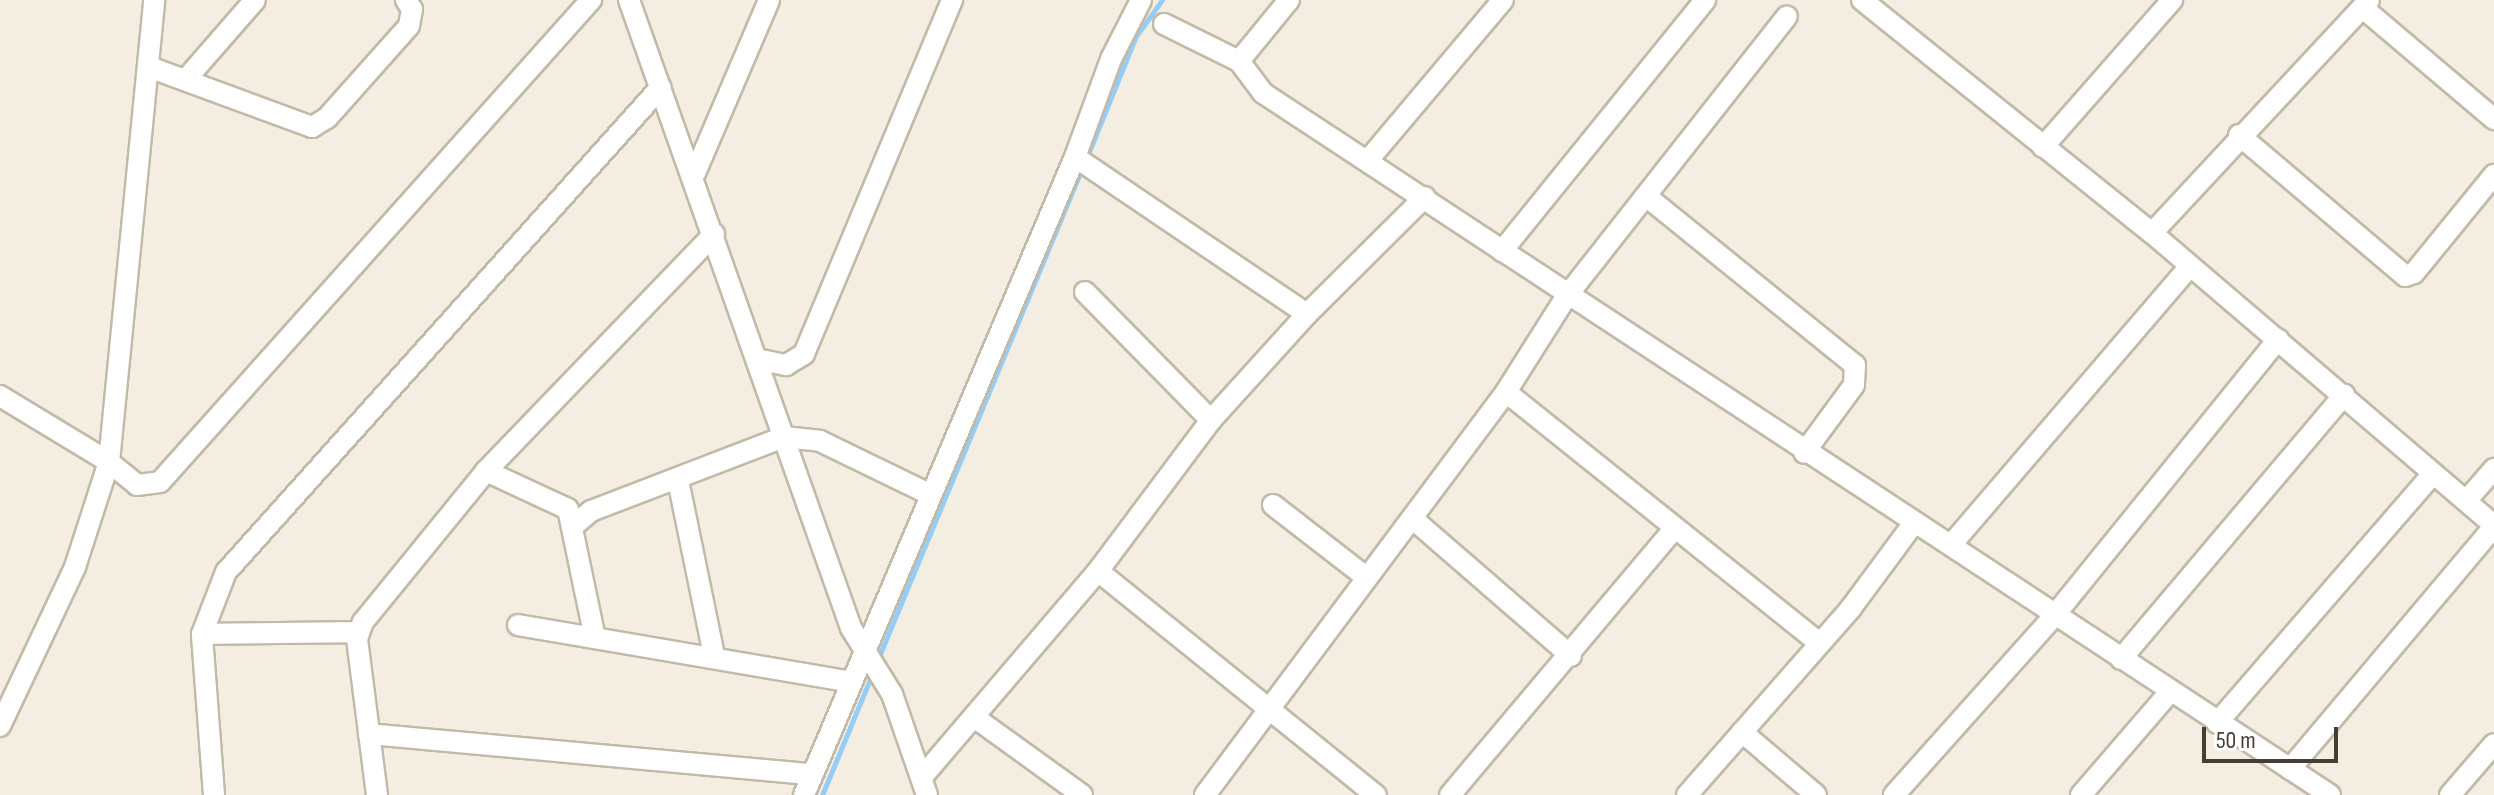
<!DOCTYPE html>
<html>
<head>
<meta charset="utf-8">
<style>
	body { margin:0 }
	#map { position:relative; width:2494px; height:795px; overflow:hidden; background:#f3eee1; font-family:"Sofia Sans Condensed",sans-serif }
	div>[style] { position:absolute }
	.stream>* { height:5px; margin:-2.5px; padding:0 2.5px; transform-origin:2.5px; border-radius:2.5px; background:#95cdf9 }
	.roads { filter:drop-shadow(2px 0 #c2b9a6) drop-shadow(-2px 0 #c2b9a6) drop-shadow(0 2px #c2b9a6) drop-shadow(0 -2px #c2b9a6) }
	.minor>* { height:20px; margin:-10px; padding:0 10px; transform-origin:10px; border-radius:10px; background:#fff }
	span { translate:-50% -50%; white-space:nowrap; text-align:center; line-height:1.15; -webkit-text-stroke:7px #fff; paint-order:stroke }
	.scale { position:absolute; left:2202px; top:727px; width:136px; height:36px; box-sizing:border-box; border:4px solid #453e32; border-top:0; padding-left:10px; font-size:24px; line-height:28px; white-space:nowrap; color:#453e32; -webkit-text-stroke:6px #fff; paint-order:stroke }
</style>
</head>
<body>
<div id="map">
	<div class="stream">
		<div style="left:1086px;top:159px;width:133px;rotate:-67.9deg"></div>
		<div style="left:1136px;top:36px;width:44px;rotate:-54.2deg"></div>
		<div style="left:877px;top:661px;width:534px;rotate:-67.42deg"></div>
		<div style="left:822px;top:795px;width:131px;rotate:-67.5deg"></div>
	</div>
	<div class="roads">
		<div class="minor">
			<div style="left:629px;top:0;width:666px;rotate:70.53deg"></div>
			<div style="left:851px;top:628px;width:78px;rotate:58.2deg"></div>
			<div style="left:892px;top:694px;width:107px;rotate:70.9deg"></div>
			<div style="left:1289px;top:0;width:79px;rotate:129.3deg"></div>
			<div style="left:1239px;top:61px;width:40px;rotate:53deg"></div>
			<div style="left:1263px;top:93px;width:1277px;rotate:33.34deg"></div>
			<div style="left:1862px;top:0;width:372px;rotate:38.8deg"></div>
			<div style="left:2152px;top:233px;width:450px;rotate:40.5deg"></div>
			<div style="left:2363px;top:8px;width:172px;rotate:40.3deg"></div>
			<div style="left:1164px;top:24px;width:84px;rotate:26.3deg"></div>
			<div style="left:149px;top:67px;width:174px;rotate:20.2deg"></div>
			<div style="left:312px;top:127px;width:17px;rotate:-31deg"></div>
			<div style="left:327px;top:118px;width:123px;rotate:-48.3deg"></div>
			<div style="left:409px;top:26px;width:17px;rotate:-80deg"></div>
			<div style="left:412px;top:9px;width:11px;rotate:-124deg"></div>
			<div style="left:187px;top:78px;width:103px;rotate:-48.9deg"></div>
			<div style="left:2239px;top:135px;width:218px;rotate:40.3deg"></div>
			<div style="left:2405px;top:276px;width:9px;rotate:-18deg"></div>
			<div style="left:2414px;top:273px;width:127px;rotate:-50.8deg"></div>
			<div style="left:2043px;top:147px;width:196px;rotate:-48.7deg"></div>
			<div style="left:1075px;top:157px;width:280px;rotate:34.1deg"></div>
			<div style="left:1369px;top:159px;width:208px;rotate:-49.9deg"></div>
			<div style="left:695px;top:173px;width:188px;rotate:-66.8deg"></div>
			<div style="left:1646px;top:196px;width:269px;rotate:39deg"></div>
			<div style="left:1855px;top:365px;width:20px;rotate:93deg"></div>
			<div style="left:1854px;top:385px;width:84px;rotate:126.3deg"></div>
			<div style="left:2152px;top:233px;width:318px;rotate:-47deg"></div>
			<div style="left:1502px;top:251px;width:323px;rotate:-51deg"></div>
			<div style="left:1085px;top:292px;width:180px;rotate:45.5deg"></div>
			<div style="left:757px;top:359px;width:30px;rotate:12deg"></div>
			<div style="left:786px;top:365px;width:21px;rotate:-31deg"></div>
			<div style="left:804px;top:354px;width:384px;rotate:-67.3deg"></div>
			<div style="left:1506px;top:392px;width:400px;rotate:38.7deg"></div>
			<div style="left:0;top:396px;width:127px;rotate:31.2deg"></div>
			<div style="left:109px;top:462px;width:36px;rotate:39deg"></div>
			<div style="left:137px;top:485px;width:23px;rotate:-7deg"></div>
			<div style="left:160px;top:482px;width:647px;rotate:-48.2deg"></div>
			<div style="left:486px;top:471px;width:90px;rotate:24.9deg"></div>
			<div style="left:568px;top:509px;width:132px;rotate:78.2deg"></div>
			<div style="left:678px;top:480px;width:179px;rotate:78.4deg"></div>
			<div style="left:2466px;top:501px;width:43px;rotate:-48.8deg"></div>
			<div style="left:1273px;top:505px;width:119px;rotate:37.8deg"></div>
			<div style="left:1413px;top:519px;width:209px;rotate:40.9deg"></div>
			<div style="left:572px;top:527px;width:25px;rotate:-40deg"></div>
			<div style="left:591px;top:511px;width:207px;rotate:-21deg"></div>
			<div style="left:784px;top:437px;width:36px;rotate:6deg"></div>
			<div style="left:820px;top:441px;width:123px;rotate:25.9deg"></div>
			<div style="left:1951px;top:545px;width:365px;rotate:-49.4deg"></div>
			<div style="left:1098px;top:571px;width:357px;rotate:38.9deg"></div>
			<div style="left:518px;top:625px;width:337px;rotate:9.7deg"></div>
			<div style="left:202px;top:634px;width:155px;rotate:-0.7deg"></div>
			<div style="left:2121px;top:659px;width:346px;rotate:-49.8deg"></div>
			<div style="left:974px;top:717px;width:133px;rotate:35.8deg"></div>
			<div style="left:2217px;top:723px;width:328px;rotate:-49.1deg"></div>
			<div style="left:0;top:726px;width:176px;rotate:-64.7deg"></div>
			<div style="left:75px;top:567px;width:110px;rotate:-72.1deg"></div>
			<div style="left:109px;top:462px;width:464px;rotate:-84.4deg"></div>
			<div style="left:1742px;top:732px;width:97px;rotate:40.4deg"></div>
			<div style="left:369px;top:734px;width:445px;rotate:5.2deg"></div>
			<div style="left:2290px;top:769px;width:317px;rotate:-49.9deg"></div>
			<div style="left:922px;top:777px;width:271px;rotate:-49.5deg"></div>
			<div style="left:1098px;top:571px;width:189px;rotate:-53.2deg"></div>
			<div style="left:1211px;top:420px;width:143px;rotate:-47.8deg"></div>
			<div style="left:1307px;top:314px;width:166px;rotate:-44.8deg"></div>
			<div style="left:214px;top:795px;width:161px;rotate:-94.3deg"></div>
			<div style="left:202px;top:634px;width:66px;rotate:-68.8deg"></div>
			<div style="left:226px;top:572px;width:651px;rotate:-48.11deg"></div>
			<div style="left:377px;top:795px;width:157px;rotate:-97.3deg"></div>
			<div style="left:357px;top:639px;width:18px;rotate:-71deg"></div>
			<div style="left:363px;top:622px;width:195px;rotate:-50.8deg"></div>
			<div style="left:486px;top:471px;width:329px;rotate:-46.1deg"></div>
			<div style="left:804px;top:795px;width:693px;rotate:-66.99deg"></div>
			<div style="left:1075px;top:157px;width:104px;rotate:-69.8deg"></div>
			<div style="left:1111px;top:59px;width:66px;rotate:-63deg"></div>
			<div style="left:1205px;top:795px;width:503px;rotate:-53.24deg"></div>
			<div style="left:1506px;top:392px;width:112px;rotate:-57.7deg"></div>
			<div style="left:1566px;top:297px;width:357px;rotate:-51.8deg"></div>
			<div style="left:1450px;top:795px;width:348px;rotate:-49.9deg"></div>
			<div style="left:1687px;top:795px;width:249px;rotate:-48.7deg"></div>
			<div style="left:1851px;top:608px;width:106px;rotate:-53.5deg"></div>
			<div style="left:1894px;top:795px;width:240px;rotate:-48.2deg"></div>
			<div style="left:2054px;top:616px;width:356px;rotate:-51deg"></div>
			<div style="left:2081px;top:795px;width:136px;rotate:-49.2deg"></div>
			<div style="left:2450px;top:795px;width:67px;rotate:-49.2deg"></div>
		</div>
	</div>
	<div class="scale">50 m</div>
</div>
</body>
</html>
